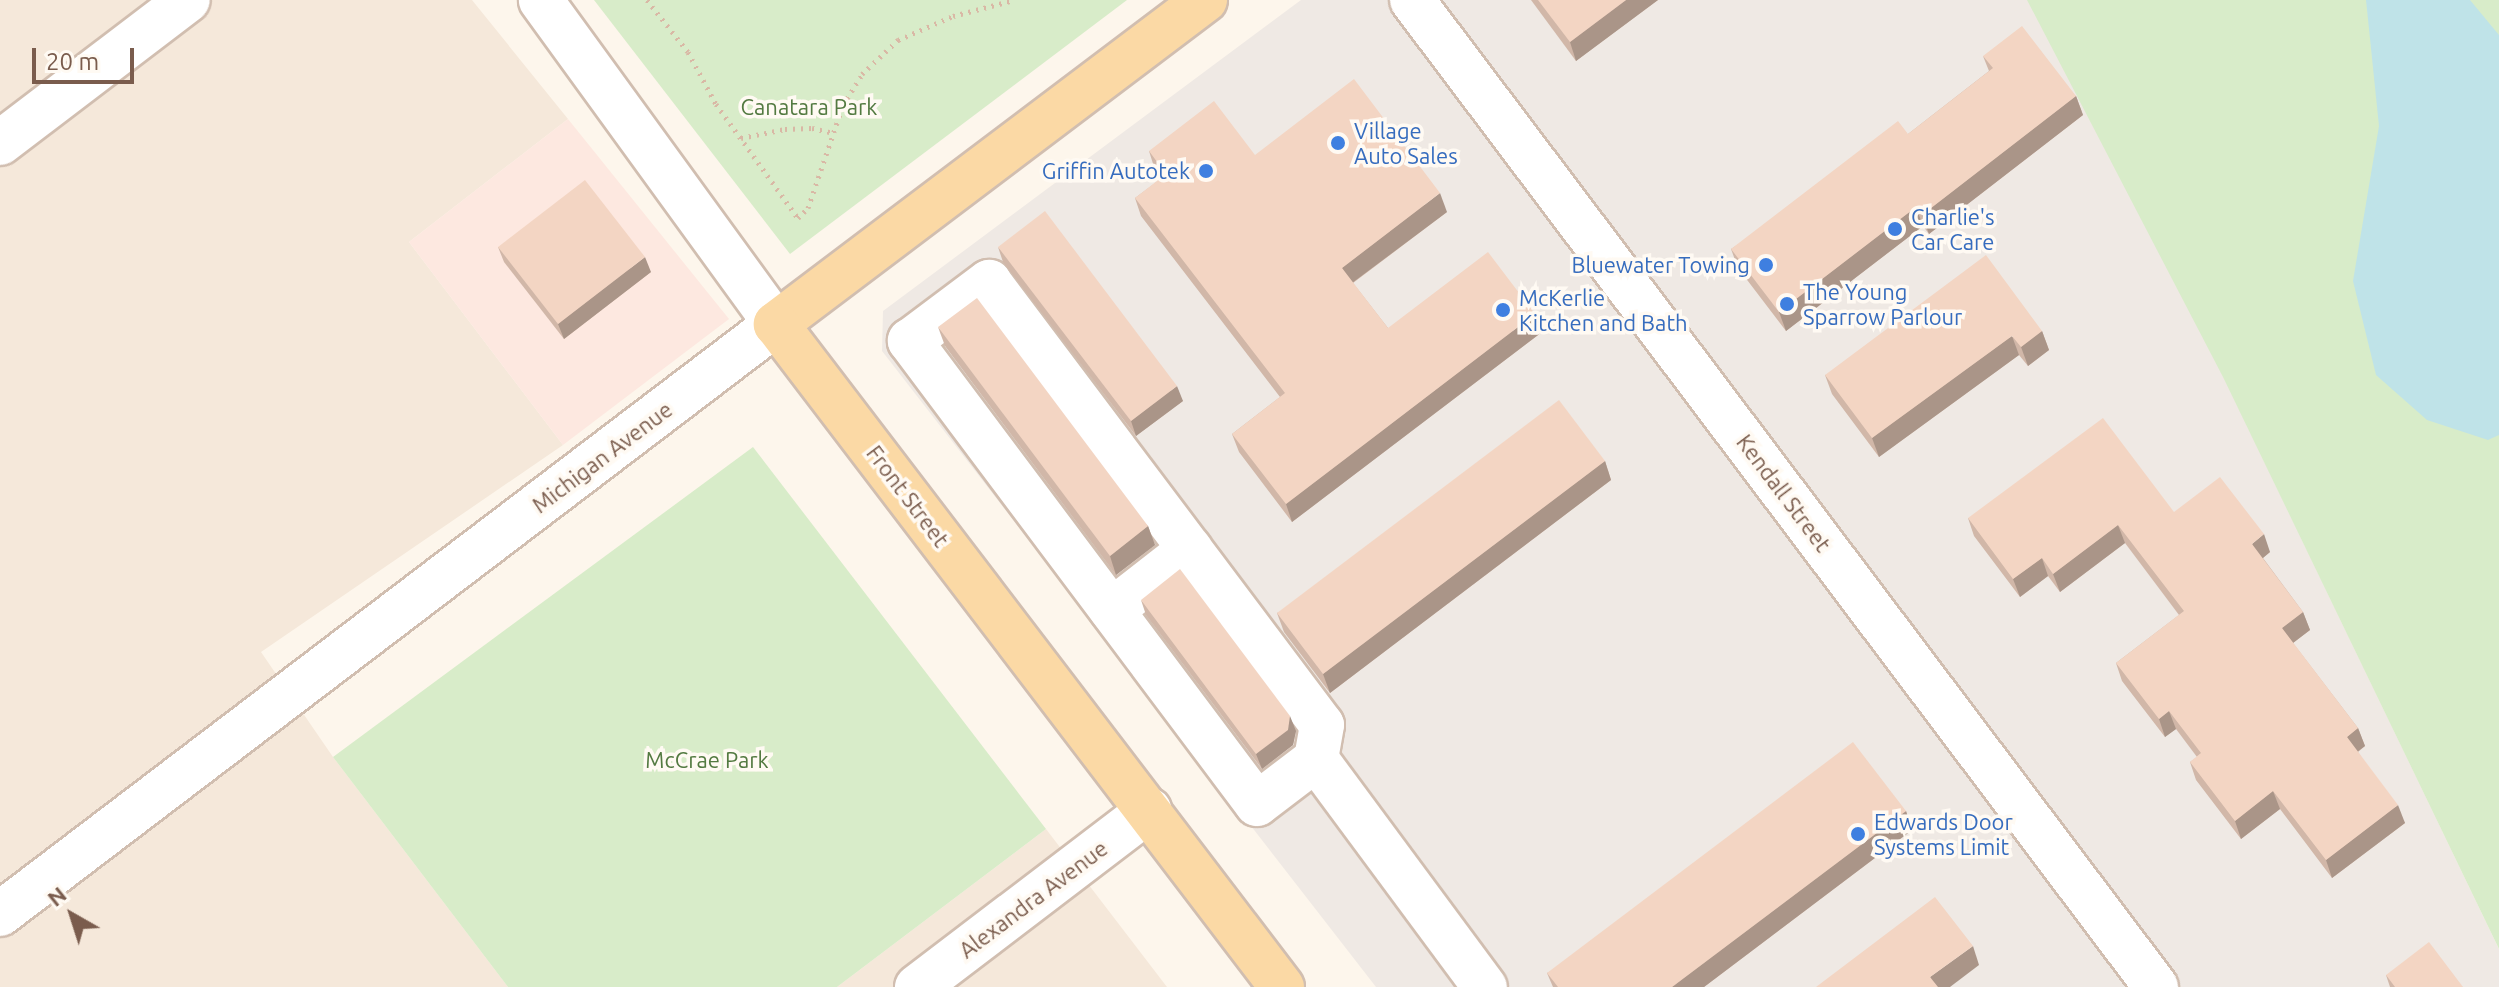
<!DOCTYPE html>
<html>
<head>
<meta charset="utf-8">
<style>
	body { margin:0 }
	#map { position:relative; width:2499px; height:987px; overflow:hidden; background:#fdf6ec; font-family:Ubuntu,sans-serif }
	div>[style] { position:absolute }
	.residential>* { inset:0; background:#f5e8da }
	.commercial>* { inset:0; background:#fde8e0 }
	.industrial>* { inset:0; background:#efe9e4 }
	.green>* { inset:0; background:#d8ecc9 }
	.water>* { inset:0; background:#bfe3e8 }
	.path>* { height:5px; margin-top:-2.5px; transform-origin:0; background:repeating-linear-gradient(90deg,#d9b8a5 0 2px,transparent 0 8px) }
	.roads { filter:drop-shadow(2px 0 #d1beb0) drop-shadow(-2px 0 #d1beb0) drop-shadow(0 2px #d1beb0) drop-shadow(0 -2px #d1beb0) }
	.minor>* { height:44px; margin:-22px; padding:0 22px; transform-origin:22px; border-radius:22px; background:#fff }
	.major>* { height:44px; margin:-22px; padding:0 22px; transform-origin:22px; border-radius:22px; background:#fbd9a5 }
	.wall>* { inset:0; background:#d1b7a8 }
	.shaded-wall>* { inset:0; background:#aa9588 }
	.building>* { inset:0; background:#f3d5c3 }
	.dots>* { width:22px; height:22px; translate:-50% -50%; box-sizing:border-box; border:4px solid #fffaf3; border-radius:50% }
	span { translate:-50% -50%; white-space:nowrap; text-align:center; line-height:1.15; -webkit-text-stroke:7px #fffaf3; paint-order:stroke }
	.park-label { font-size:22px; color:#537a41 }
	.shop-label { font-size:22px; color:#366cbe }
	.left { translate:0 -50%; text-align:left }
	.right { translate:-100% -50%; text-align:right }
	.street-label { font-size:22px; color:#7a5c4d }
	.north { position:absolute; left:32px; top:875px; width:80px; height:80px; -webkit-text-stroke:6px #fffaf3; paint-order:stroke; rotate:321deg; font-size:22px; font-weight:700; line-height:32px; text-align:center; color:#7a5c4d }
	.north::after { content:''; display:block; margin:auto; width:28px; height:36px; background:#7a5c4d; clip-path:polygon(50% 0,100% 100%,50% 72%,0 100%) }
	.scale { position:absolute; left:32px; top:48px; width:102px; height:36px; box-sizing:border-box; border:4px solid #7a5c4d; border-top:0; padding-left:10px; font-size:24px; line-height:28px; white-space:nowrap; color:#7a5c4d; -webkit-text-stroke:6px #fffaf3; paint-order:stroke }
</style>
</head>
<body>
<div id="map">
	<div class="residential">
		<div style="clip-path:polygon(0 0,472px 0,568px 119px,409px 242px,563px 445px,261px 652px,333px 757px,508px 987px,0 987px)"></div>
		<div style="clip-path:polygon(1046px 829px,1167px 987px,837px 987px)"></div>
	</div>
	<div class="commercial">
		<div style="clip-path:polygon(568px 119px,729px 319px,563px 445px,409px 242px)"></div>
	</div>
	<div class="industrial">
		<div style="clip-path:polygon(1301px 0,2042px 0,2499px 949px,2499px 987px,1376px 987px,882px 351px,883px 311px)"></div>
	</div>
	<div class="green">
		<div style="clip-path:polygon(594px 0,1127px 0,790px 254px)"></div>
		<div style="clip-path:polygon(2027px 0,2499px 0,2499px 949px,2223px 377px)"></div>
		<div style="clip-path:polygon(753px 447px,1046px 829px,837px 987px,508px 987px,333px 757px)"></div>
	</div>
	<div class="water">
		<div style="clip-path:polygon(2366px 0,2470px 0,2499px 35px,2499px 435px,2488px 440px,2427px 420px,2376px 375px,2353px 281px,2379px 126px)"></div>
	</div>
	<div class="path">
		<div style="left:647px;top:0;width:66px;rotate:51.7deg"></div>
		<div style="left:688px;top:52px;width:59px;rotate:61.7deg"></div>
		<div style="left:716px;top:104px;width:140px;rotate:54.3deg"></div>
		<div style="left:798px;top:218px;width:14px;rotate:-45deg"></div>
		<div style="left:808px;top:208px;width:109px;rotate:-71.2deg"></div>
		<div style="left:843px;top:105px;width:36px;rotate:-58deg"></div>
		<div style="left:862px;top:74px;width:50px;rotate:-43.4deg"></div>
		<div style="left:898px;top:40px;width:60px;rotate:-23.6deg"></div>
		<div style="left:953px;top:16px;width:63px;rotate:-14.7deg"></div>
		<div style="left:741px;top:138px;width:45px;rotate:-11.6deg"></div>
		<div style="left:785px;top:129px;width:27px;rotate:-2deg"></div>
		<div style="left:812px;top:128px;width:23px;rotate:13deg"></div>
	</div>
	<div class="roads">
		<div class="minor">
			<div style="left:1412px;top:0;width:1236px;rotate:52.99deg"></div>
			<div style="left:0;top:143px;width:236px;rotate:-37.3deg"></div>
			<div style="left:1112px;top:610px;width:99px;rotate:-38deg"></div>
			<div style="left:1316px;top:759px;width:74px;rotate:142.7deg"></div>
			<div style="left:1257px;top:804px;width:579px;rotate:-126.85deg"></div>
			<div style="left:910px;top:341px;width:99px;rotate:-36.8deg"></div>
			<div style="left:989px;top:282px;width:554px;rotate:53.07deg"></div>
			<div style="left:1322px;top:725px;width:35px;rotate:100deg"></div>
			<div style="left:1316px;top:759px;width:284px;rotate:53.5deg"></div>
			<div style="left:0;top:914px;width:975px;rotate:-37.25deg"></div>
			<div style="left:776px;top:324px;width:400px;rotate:-126deg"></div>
			<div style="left:917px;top:987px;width:292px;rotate:-37.3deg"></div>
		</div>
		<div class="major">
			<div style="left:1205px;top:0;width:538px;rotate:142.94deg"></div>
			<div style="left:776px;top:324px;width:834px;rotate:52.65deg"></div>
		</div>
	</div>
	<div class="wall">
		<div style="clip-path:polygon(1531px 0,1658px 0,1576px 61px)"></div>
		<div style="clip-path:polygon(1983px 56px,2076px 96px,2083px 115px,1929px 234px,1923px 226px,1786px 331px,1738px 268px,1731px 249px,1908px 134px,1989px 71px)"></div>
		<div style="clip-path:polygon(1149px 151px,1255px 155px,1447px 212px,1353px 283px,1388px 328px,1542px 332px,1292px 522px,1239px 452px,1232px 434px,1280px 397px,1141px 216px,1135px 198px,1162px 178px,1155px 170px)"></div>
		<div style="clip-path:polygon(498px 247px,651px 272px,564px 339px,504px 262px)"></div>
		<div style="clip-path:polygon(998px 247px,1183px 401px,1136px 436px,1003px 262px)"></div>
		<div style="clip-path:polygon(938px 327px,1148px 526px,1155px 545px,1116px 575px,945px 346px)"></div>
		<div style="clip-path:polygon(2042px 331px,2049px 350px,2028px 366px,2019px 355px,1879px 457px,1832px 394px,1825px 375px)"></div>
		<div style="clip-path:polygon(1605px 461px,1611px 480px,1330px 693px,1284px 632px,1277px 613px)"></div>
		<div style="clip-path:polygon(2174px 512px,2270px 552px,2263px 558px,2303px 612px,2310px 630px,2293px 643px,2358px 728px,2365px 746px,2358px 752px,2405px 823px,2332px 878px,2280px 809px,2241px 839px,2196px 780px,2190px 762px,2197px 757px,2176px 729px,2165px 737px,2122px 681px,2116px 663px,2179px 615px,2125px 543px,2060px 592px,2048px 576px,2020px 597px,1974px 536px,1968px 518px)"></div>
		<div style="clip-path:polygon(1141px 600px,1296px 731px,1293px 745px,1262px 769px,1146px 615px)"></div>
		<div style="clip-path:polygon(1906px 811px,1912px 830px,1704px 987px,1553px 987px,1547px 973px)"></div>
		<div style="clip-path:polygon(2386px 975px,2463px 987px,2390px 987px)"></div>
	</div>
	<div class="shaded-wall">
		<div style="clip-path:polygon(1626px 0,1658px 0,1576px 61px,1570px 42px)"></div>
		<div style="clip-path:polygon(2076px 96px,2083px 115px,1929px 234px,1922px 215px)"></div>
		<div style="clip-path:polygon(1440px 193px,1447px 212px,1348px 286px,1342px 268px)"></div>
		<div style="clip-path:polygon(1916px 207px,1923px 226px,1786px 331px,1779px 312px)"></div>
		<div style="clip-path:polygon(645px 257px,651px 272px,564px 339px,558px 324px)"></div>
		<div style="clip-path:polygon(1535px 314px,1542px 332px,1292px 522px,1286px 504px)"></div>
		<div style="clip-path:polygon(2042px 331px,2049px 350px,2028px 366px,2021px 347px)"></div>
		<div style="clip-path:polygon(2012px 336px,2019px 355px,1879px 457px,1872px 438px)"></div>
		<div style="clip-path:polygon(1177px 386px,1183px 401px,1136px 436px,1131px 421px)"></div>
		<div style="clip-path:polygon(1605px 461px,1611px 480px,1330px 693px,1323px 674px)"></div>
		<div style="clip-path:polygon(2118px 525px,2125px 543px,2060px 592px,2053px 574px)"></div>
		<div style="clip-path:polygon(1148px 526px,1155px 545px,1116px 575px,1110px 556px)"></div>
		<div style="clip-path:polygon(2264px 534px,2270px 552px,2258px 562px,2252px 544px)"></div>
		<div style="clip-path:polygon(2042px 558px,2048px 576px,2020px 597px,2013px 579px)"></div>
		<div style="clip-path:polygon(2303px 612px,2310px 630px,2289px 646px,2282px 628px)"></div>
		<div style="clip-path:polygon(2169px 711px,2176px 729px,2165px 737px,2159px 719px)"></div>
		<div style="clip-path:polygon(1290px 716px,1296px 731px,1293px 745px,1262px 769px,1256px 754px)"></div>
		<div style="clip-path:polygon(2358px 728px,2365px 746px,2353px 755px,2347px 737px)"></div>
		<div style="clip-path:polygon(2273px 791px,2280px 809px,2241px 839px,2235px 821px)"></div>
		<div style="clip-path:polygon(2398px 805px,2405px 823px,2332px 878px,2326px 860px)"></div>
		<div style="clip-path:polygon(1906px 811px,1912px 830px,1704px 987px,1672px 987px)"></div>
		<div style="clip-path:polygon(1973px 946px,1979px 965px,1950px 987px,1934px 987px,1930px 977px)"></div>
	</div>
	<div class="building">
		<div style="clip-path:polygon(1538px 0,1626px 0,1570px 42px)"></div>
		<div style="clip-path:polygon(2022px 26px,2076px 96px,1922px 215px,1916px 207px,1779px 312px,1731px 249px,1898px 121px,1908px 134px,1993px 68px,1983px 56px)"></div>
		<div style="clip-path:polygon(1354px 79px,1440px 193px,1342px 268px,1388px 328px,1488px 252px,1535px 314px,1286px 504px,1232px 434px,1285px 393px,1135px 198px,1166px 174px,1149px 151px,1214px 101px,1255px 155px)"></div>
		<div style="clip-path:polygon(585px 180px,645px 257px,558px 324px,498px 247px)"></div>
		<div style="clip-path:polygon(1045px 211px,1177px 386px,1131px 421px,998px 247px)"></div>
		<div style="clip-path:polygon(1986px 255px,2042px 331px,2021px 347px,2012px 336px,1872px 438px,1825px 375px)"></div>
		<div style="clip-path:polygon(977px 298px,1148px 526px,1110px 556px,938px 327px)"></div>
		<div style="clip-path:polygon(1559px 400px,1605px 461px,1323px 674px,1277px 613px)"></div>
		<div style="clip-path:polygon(2103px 418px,2174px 512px,2220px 477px,2264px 534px,2252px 544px,2303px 612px,2282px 628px,2358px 728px,2347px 737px,2398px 805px,2326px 860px,2273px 791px,2235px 821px,2190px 762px,2201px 753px,2169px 711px,2159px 719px,2116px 663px,2184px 611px,2118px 525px,2053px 574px,2042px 558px,2013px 579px,1968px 518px)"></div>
		<div style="clip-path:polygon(1180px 569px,1290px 716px,1288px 730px,1256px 754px,1141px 600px)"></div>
		<div style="clip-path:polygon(1853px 742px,1906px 811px,1672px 987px,1558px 987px,1547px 973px)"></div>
		<div style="clip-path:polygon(1935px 897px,1973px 946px,1930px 977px,1938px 987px,1816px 987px)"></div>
		<div style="clip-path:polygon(2429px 942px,2463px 987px,2395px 987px,2386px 975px)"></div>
	</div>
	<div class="dots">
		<div style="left:1338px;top:143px;background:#3f7fe0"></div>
		<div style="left:1206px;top:171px;background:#3f7fe0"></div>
		<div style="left:1895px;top:229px;background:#3f7fe0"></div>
		<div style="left:1766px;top:265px;background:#3f7fe0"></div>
		<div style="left:1787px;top:304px;background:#3f7fe0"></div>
		<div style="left:1503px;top:310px;background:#3f7fe0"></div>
		<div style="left:1858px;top:834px;background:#3f7fe0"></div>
	</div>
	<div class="park-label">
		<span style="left:809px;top:107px">Canatara Park</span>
		<span style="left:707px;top:760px">McCrae Park</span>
	</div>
	<div class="shop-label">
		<span class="left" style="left:1354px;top:143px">Village<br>Auto Sales</span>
		<span class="right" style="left:1190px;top:171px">Griffin Autotek</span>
		<span class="left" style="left:1911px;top:229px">Charlie's<br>Car Care</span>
		<span class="right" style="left:1750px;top:265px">Bluewater Towing</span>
		<span class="left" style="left:1803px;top:304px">The Young<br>Sparrow Parlour</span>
		<span class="left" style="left:1519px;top:310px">McKerlie<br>Kitchen and Bath</span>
		<span class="left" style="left:1874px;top:834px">Edwards Door<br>Systems Limit</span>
	</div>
	<div class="street-label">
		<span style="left:602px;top:457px;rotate:-37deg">Michigan Avenue</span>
		<span style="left:1784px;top:493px;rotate:53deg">Kendall Street</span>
		<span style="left:908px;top:496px;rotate:53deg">Front Street</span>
		<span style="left:1033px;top:899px;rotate:-37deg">Alexandra Avenue</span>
	</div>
	<div class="north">N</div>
	<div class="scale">20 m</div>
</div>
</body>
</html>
